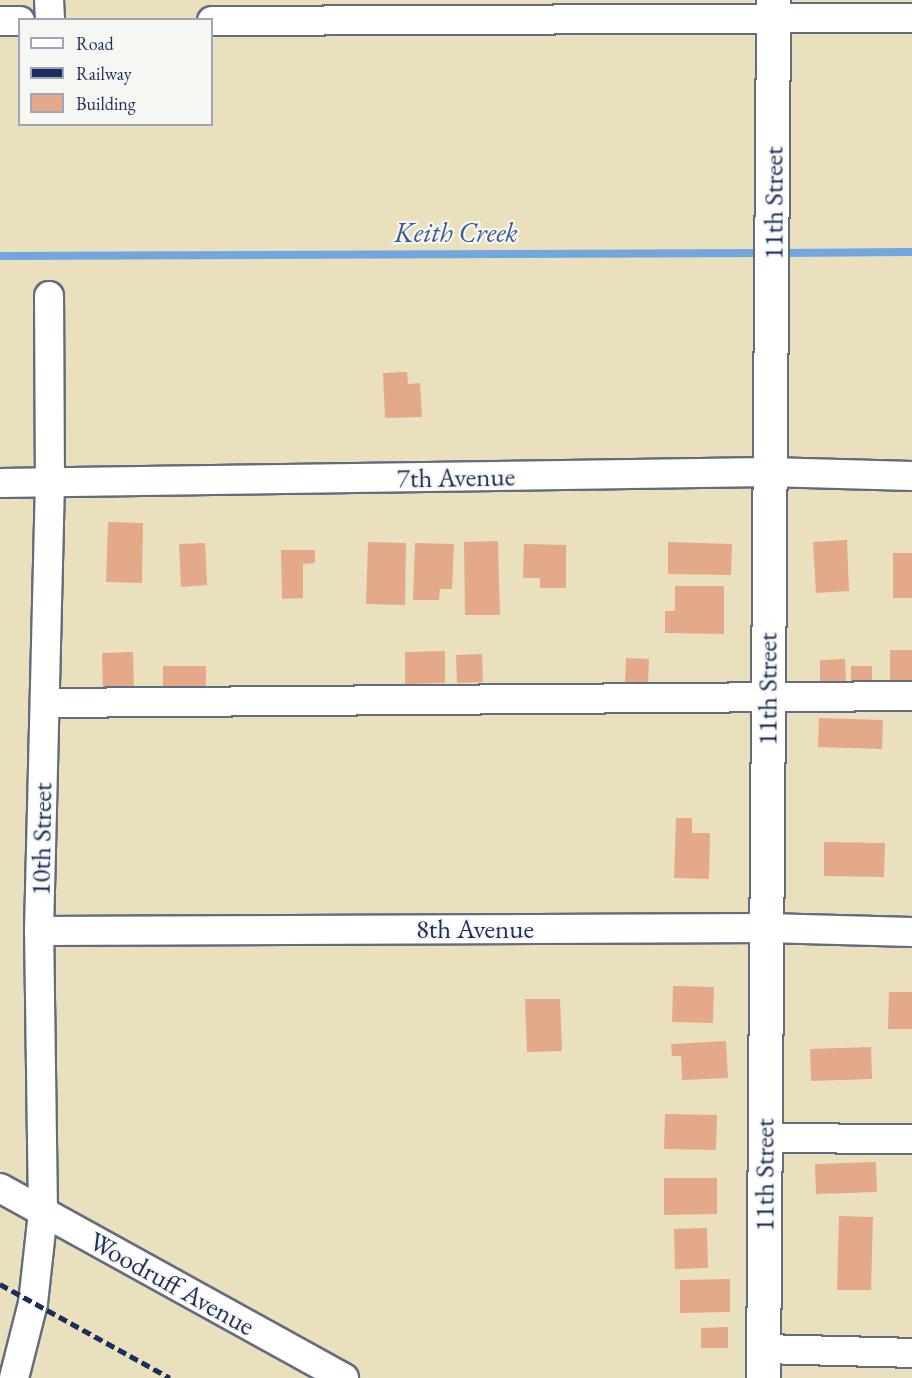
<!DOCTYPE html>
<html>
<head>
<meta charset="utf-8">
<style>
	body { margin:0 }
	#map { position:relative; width:912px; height:1378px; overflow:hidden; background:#eae0be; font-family:"EB Garamond",serif }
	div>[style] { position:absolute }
	.stream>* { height:8px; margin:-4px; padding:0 4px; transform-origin:4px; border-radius:4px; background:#71a6de }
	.building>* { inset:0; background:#e4a989 }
	.roads { filter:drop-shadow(2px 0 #636d80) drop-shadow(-2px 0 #636d80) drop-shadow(0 2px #636d80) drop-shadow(0 -2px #636d80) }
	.minor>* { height:28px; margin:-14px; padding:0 14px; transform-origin:14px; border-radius:14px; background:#fff }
	.major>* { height:33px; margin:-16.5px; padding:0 16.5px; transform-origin:16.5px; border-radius:16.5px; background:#fff }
	.rail>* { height:4.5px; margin-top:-2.25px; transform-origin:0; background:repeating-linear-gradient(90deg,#1b2f5e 0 9px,transparent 0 13.5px) }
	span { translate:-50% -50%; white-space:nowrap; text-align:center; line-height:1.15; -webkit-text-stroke:4.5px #f6f6f2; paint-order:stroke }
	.street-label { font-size:27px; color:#1b2f5e }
	.water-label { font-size:28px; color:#39598b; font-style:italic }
	.legend { position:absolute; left:18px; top:18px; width:195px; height:108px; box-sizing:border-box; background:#f6f6f2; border:2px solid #9ea6b7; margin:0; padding:8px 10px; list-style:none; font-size:18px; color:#1b2f5e }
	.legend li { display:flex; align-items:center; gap:12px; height:30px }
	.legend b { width:30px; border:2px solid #9ea6b7 }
</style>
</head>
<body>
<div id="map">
	<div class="stream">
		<div style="left:779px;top:253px;width:133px;rotate:-0.4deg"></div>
		<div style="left:0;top:256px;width:764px;rotate:-0.22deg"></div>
	</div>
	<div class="building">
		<div style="clip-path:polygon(407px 372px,408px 384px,420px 383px,422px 417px,385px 418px,383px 373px)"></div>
		<div style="clip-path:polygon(108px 522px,143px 523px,142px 583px,106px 582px)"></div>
		<div style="clip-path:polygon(847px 540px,849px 591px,816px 593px,813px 542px)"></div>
		<div style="clip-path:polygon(498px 541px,500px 615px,465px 615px,464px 542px)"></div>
		<div style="clip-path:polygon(368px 542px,406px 543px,405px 605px,366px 604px)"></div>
		<div style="clip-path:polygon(668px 542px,732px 544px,731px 575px,668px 574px)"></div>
		<div style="clip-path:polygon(205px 543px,207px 585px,181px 587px,179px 544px)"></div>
		<div style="clip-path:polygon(415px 543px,454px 544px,452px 589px,440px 589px,439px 600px,413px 600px)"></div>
		<div style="clip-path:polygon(524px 544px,566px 545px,566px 588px,540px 588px,540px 578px,523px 578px)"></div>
		<div style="clip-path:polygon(281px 550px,315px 550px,315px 563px,303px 564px,303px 598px,282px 599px)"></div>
		<div style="clip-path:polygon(893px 553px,912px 553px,912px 598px,893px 598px)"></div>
		<div style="clip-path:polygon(675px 586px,724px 586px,724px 634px,665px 633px,665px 611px,675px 611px)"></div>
		<div style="clip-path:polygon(890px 650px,912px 650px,912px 683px,890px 683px)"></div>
		<div style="clip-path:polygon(445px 651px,445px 683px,405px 684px,405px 652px)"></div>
		<div style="clip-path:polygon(133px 652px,134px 694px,103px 695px,102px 653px)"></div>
		<div style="clip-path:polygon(482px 654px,483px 682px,457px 683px,456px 655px)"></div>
		<div style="clip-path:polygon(626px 658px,649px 659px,648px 684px,625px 683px)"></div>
		<div style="clip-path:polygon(845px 659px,846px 684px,820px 684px,820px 660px)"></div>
		<div style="clip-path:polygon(163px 666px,206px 666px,206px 689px,163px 688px)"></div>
		<div style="clip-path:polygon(851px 666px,872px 666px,872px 689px,851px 689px)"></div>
		<div style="clip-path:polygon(819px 718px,883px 720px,882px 749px,818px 747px)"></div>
		<div style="clip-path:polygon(676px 818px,692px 818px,692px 833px,710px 833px,709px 879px,674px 878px)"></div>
		<div style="clip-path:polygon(824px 842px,885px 843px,884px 877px,824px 876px)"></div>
		<div style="clip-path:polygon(673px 986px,714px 987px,713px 1023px,672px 1022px)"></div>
		<div style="clip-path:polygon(889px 992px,912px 992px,912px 1029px,888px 1029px)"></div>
		<div style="clip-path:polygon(525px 999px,560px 999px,562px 1051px,527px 1052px)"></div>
		<div style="clip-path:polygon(726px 1041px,728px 1078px,682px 1080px,681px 1056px,672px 1056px,671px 1044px)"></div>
		<div style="clip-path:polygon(871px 1047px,872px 1079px,811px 1081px,810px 1049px)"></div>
		<div style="clip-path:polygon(665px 1114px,717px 1115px,716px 1150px,664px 1149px)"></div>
		<div style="clip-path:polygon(876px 1162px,877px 1192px,816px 1194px,815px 1164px)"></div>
		<div style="clip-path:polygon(664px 1178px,717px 1178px,717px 1214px,664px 1215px)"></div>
		<div style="clip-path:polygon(839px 1216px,873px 1217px,871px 1290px,837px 1290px)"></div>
		<div style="clip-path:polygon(707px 1228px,708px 1268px,675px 1269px,674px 1229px)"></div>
		<div style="clip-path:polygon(730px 1279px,730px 1312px,680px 1313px,680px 1280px)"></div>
		<div style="clip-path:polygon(728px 1327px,728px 1348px,701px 1348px,701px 1328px)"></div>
	</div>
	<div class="roads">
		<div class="minor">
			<div style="left:49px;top:0;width:20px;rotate:87deg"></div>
			<div style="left:0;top:21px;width:20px"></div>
			<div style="left:212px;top:21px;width:700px;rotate:-0.25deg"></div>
			<div style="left:0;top:483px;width:768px;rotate:-0.82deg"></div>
			<div style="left:768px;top:472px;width:144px;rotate:1.6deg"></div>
			<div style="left:45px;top:703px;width:867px;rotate:-0.46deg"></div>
			<div style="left:39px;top:931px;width:727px;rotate:-0.24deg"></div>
			<div style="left:766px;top:928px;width:146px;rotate:1.6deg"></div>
			<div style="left:764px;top:1138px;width:148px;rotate:0.4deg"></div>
			<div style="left:0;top:1188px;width:393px;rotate:28.9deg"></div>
			<div style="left:763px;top:1349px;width:149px;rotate:1.5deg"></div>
			<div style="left:14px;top:1378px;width:77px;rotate:-75.8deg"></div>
			<div style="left:33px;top:1303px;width:92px;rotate:-83.7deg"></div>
			<div style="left:43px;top:1212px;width:281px;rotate:-90.8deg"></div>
			<div style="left:39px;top:931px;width:448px;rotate:-88.6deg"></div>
			<div style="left:50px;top:483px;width:187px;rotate:-90.3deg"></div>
		</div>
		<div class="major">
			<div style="left:763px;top:1378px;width:1378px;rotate:-89.58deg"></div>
		</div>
	</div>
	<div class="rail">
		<div style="left:0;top:1284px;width:194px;rotate:28.9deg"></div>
	</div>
	<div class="street-label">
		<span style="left:773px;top:203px;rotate:-90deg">11th Street</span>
		<span style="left:456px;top:477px;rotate:-1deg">7th Avenue</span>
		<span style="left:767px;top:689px;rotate:-90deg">11th Street</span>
		<span style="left:41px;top:839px;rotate:-89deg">10th Street</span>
		<span style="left:475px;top:929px">8th Avenue</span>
		<span style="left:764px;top:1175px;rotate:-90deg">11th Street</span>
		<span style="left:172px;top:1283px;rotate:29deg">Woodruff Avenue</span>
	</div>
	<div class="water-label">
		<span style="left:456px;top:232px">Keith Creek</span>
	</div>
	<ul class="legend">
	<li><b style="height:8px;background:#fff"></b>Road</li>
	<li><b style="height:8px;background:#1b2f5e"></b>Railway</li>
	<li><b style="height:16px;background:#e4a989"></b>Building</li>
	</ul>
</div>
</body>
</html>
